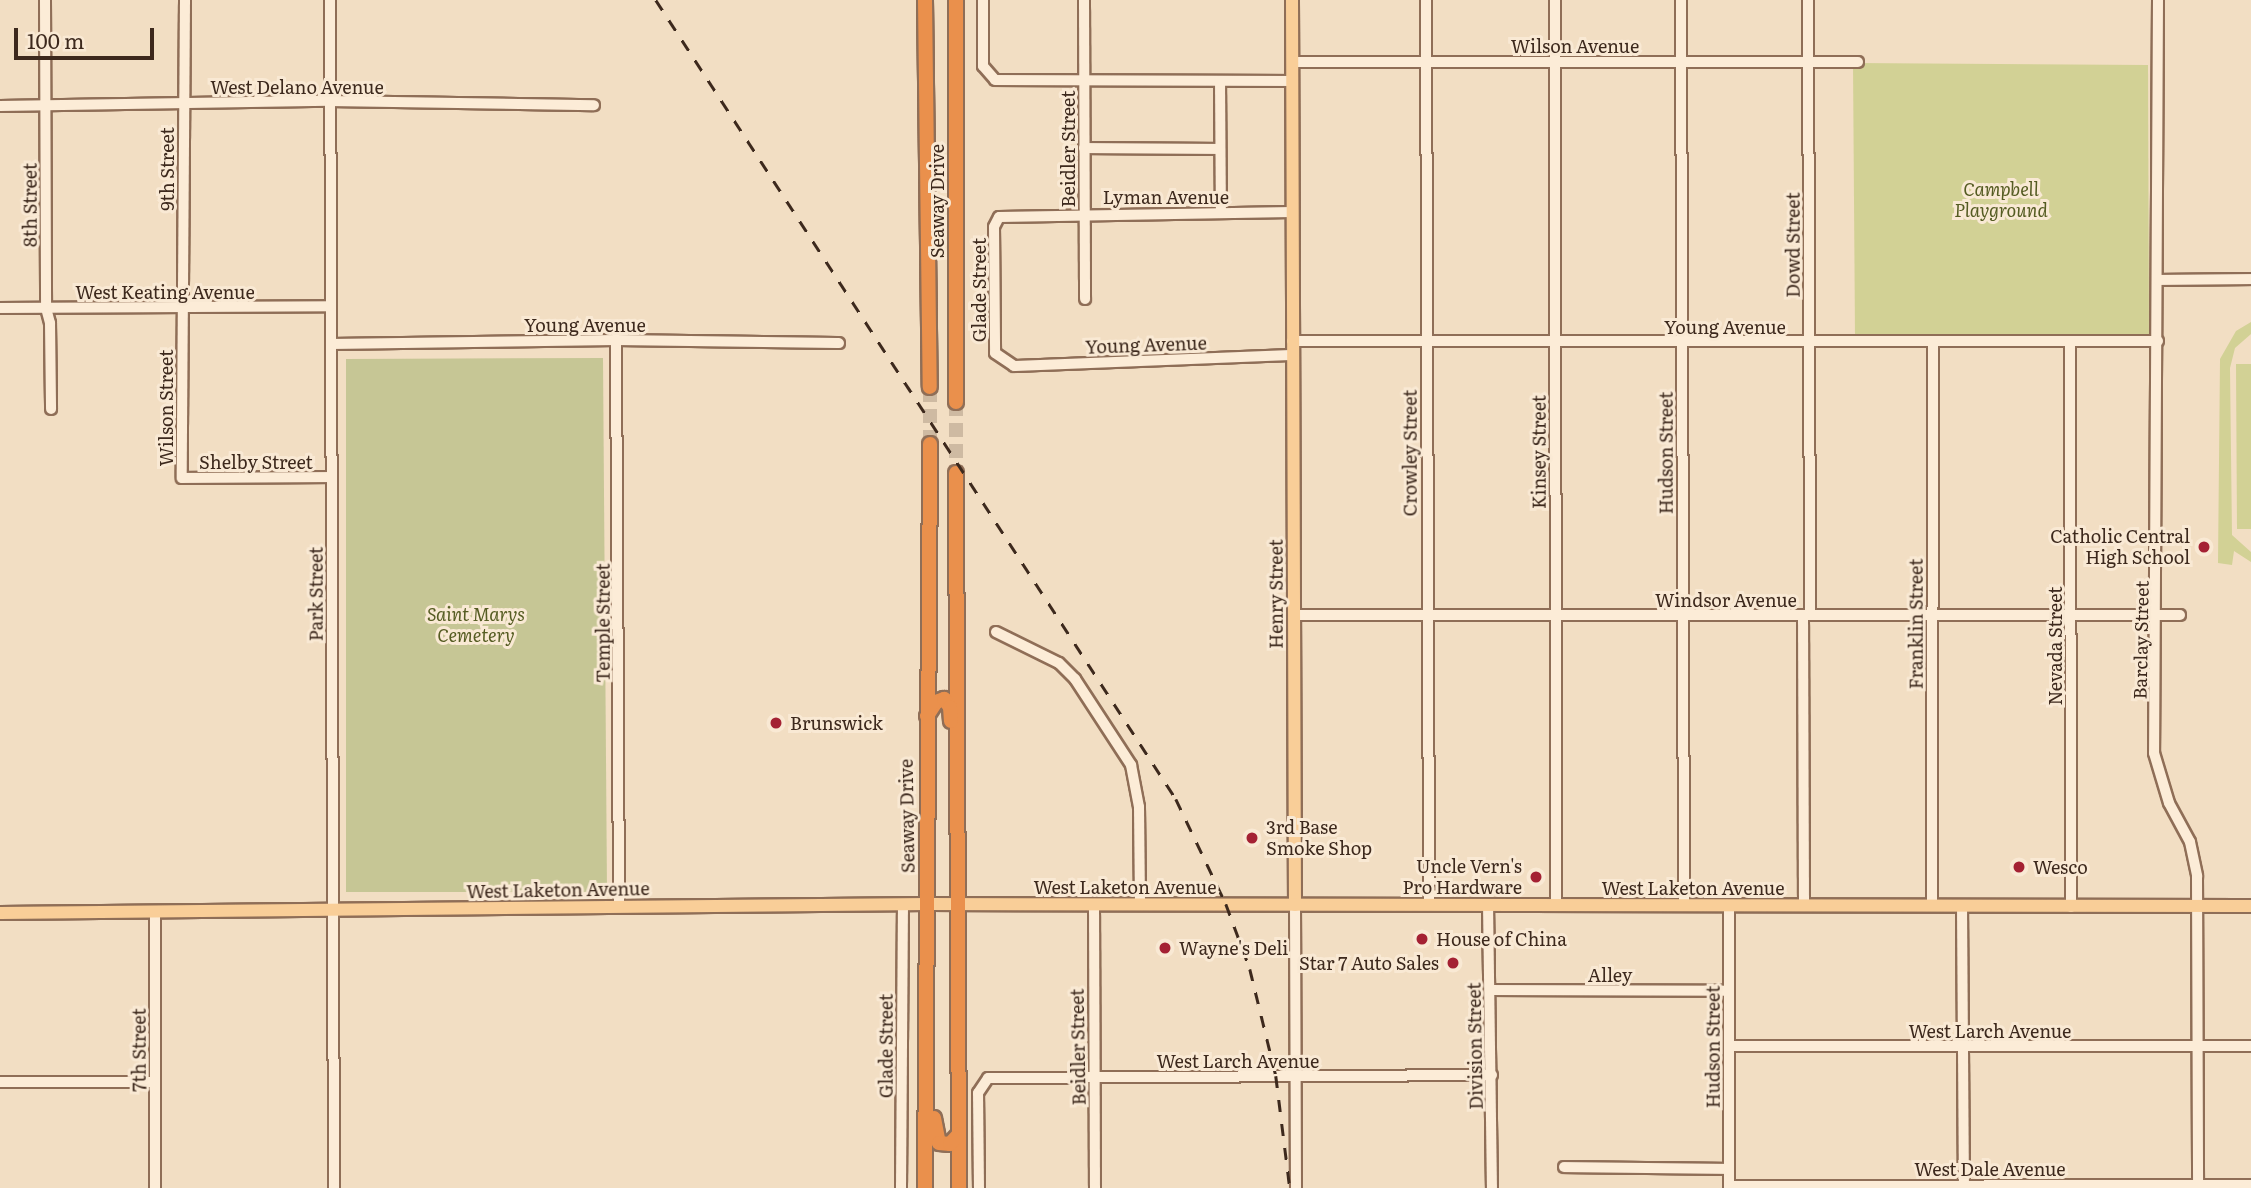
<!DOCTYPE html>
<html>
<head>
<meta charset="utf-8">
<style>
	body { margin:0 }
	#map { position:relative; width:2251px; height:1188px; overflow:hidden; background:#f2dec3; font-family:Literata,serif }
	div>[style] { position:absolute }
	.green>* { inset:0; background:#d2d195 }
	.cemetery>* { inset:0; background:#c6c695 }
	.highway-tunnel>* { height:14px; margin-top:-7px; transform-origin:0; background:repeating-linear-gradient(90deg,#cebaa2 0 14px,transparent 0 21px) }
	.roads { filter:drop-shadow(2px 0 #8f6e57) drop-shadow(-2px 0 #8f6e57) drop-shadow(0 2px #8f6e57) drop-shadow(0 -2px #8f6e57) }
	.minor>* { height:10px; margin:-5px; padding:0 5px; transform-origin:5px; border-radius:5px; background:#fcecd7 }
	.major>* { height:12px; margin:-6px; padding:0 6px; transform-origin:6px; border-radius:6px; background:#f9ce98 }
	.highway>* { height:14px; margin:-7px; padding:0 7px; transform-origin:7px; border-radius:7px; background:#ea904c }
	.rail>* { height:2.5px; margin-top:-1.25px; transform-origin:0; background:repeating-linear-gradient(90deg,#3d291d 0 12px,transparent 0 24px) }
	.dots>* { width:19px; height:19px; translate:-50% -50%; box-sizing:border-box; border:4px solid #f9e9d4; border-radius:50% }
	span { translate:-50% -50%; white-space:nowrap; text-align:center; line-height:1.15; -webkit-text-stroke:6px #f9e9d4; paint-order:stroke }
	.street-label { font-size:18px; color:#3d291d }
	.park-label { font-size:18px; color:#555c22; font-style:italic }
	.poi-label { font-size:18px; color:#3d291d }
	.right { translate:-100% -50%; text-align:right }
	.left { translate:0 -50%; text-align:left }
	.scale { position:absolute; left:14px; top:28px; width:140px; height:32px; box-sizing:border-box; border:4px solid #3d291d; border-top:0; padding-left:9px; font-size:21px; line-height:24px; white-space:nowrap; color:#3d291d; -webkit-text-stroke:5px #f9e9d4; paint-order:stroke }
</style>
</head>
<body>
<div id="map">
	<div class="green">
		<div style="clip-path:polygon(1853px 63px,2148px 65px,2149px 335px,1855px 336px)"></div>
		<div style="clip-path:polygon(2251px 322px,2251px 334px,2235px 348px,2230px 368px,2232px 535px,2251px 552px,2251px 562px,2234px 551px,2232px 565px,2218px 563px,2220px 359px,2236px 331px)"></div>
		<div style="clip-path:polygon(2236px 364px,2251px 364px,2251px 529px,2237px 529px)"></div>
	</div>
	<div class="cemetery">
		<div style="clip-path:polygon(603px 358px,607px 892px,346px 892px,346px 359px)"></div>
	</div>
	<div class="highway-tunnel">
		<div style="left:956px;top:402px;width:71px;rotate:90deg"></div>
		<div style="left:930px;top:444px;width:57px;rotate:-90deg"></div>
	</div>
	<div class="roads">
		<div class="minor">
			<div style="left:45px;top:0;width:308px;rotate:89.8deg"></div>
			<div style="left:46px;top:308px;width:16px;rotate:75deg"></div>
			<div style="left:50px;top:323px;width:86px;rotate:89.3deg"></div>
			<div style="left:185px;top:0;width:478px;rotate:90.4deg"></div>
			<div style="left:182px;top:478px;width:149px;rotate:-0.4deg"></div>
			<div style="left:330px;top:0;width:1188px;rotate:89.81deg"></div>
			<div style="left:983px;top:0;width:66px;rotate:90deg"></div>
			<div style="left:983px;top:66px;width:18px;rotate:49deg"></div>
			<div style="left:995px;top:80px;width:297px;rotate:0.2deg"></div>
			<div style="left:1084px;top:0;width:299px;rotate:89.8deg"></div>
			<div style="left:1426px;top:0;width:905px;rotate:89.81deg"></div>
			<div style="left:1555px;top:0;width:904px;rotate:89.94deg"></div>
			<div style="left:1681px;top:0;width:906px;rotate:89.81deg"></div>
			<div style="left:1808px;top:0;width:615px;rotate:89.81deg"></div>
			<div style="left:2158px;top:0;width:753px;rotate:90.3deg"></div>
			<div style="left:2154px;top:753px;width:52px;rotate:73.3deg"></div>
			<div style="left:2169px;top:803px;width:44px;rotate:61.7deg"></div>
			<div style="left:2190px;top:842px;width:35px;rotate:78deg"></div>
			<div style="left:2197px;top:876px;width:312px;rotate:89.8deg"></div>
			<div style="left:1292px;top:62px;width:566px"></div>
			<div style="left:1220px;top:81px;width:132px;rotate:89.6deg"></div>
			<div style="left:0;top:106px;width:329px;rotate:-0.9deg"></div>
			<div style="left:329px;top:101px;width:265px;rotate:0.9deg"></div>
			<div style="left:1084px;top:148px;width:136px;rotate:0.4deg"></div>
			<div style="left:1292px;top:212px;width:293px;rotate:179deg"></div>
			<div style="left:999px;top:217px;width:11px;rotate:117deg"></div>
			<div style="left:994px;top:227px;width:126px;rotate:89.5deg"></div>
			<div style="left:995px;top:353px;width:23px;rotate:34deg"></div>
			<div style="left:1014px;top:366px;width:278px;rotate:-2.3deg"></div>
			<div style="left:2159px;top:280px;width:92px;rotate:-0.6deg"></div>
			<div style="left:0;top:308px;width:329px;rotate:-0.3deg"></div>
			<div style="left:616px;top:340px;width:566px;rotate:89.7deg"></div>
			<div style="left:1292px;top:341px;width:866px"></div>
			<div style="left:2070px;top:343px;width:564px;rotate:89.9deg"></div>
			<div style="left:331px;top:344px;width:285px;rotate:-0.8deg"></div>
			<div style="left:616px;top:340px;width:223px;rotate:0.8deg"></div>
			<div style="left:1294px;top:615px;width:886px"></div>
			<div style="left:1803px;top:615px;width:291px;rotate:89.8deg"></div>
			<div style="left:996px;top:632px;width:70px;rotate:26.2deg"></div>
			<div style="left:1059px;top:663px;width:23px;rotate:45deg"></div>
			<div style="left:1075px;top:679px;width:103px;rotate:56.9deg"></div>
			<div style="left:1131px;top:765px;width:43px;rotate:79.2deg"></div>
			<div style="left:1139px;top:807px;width:98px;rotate:89.4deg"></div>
			<div style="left:1488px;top:904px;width:284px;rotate:89.2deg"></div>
			<div style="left:1094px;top:905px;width:283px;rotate:89.8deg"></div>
			<div style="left:1295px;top:905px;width:283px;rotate:89.8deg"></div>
			<div style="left:1932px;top:906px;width:563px;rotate:-89.9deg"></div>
			<div style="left:1962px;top:907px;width:281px;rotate:89.6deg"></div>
			<div style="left:155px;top:912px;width:276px;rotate:90deg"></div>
			<div style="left:1491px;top:990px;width:238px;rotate:0.2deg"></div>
			<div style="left:1729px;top:1046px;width:522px"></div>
			<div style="left:0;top:1082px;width:155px"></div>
			<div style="left:1564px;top:1167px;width:165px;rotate:0.7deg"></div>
			<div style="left:1729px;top:1186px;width:522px;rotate:-0.11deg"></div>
			<div style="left:901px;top:1188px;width:284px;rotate:-89.6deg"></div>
			<div style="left:979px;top:1188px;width:95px;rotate:-90.6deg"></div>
			<div style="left:978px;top:1093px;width:18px;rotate:-56deg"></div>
			<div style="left:988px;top:1078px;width:504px;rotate:-0.34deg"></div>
			<div style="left:1729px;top:1188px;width:282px;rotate:-90deg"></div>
		</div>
		<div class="major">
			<div style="left:1292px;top:0;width:905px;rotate:89.81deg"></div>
			<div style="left:0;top:913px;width:927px;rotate:-0.56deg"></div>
			<div style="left:927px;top:904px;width:1324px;rotate:0.09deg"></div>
		</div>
		<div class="highway">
			<div style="left:925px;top:0;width:387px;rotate:89.3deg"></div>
			<div style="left:956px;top:0;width:402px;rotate:90deg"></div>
			<div style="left:956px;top:473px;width:715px;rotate:89.76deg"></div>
			<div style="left:927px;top:716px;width:17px;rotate:-57deg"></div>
			<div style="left:936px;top:702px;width:9px;rotate:-21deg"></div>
			<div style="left:944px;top:699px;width:10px;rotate:53deg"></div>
			<div style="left:950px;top:707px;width:14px;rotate:86deg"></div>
			<div style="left:934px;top:1118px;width:25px;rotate:79deg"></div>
			<div style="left:939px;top:1143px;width:11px;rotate:5deg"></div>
			<div style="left:950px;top:1144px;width:13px;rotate:-48deg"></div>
			<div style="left:925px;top:1188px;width:744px;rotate:-89.61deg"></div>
		</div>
	</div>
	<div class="rail">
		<div style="left:656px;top:0;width:953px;rotate:56.94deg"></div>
		<div style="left:1176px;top:799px;width:116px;rotate:64.5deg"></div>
		<div style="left:1226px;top:904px;width:69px;rotate:69.7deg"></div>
		<div style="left:1250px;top:969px;width:110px;rotate:76.3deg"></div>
		<div style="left:1276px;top:1076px;width:113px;rotate:82.9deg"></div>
	</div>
	<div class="dots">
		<div style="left:2204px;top:547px;background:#a42133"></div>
		<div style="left:776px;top:723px;background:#a42133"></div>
		<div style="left:1252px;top:838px;background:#a42133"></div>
		<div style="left:2019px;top:867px;background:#a42133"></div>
		<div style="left:1536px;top:877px;background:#a42133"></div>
		<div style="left:1422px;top:939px;background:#a42133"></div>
		<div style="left:1165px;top:948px;background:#a42133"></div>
		<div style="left:1453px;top:963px;background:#a42133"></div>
	</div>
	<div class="street-label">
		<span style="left:1575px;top:46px">Wilson Avenue</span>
		<span style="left:297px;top:87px">West Delano Avenue</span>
		<span style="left:1068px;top:149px;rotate:-90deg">Beidler Street</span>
		<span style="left:167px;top:169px;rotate:-90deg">9th Street</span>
		<span style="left:1166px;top:197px">Lyman Avenue</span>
		<span style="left:937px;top:201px;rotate:-90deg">Seaway Drive</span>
		<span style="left:30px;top:205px;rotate:-90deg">8th Street</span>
		<span style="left:1793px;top:245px;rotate:-90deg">Dowd Street</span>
		<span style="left:979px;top:290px;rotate:-90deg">Glade Street</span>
		<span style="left:165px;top:292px">West Keating Avenue</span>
		<span style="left:585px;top:325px">Young Avenue</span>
		<span style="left:1725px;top:327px">Young Avenue</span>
		<span style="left:1146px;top:345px;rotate:-2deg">Young Avenue</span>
		<span style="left:166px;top:408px;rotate:-90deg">Wilson Street</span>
		<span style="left:1539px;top:452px;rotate:-90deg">Kinsey Street</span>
		<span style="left:1410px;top:453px;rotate:-90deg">Crowley Street</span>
		<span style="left:1666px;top:453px;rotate:-90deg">Hudson Street</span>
		<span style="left:256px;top:462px">Shelby Street</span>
		<span style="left:316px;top:594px;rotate:-90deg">Park Street</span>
		<span style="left:1276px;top:594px;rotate:-90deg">Henry Street</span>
		<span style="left:1726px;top:600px">Windsor Avenue</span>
		<span style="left:603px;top:623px;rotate:-90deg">Temple Street</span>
		<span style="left:1916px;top:624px;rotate:-90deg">Franklin Street</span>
		<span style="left:2141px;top:640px;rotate:-89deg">Barclay Street</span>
		<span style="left:2055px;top:646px;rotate:-90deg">Nevada Street</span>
		<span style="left:907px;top:816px;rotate:-91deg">Seaway Drive</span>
		<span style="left:1125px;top:887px">West Laketon Avenue</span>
		<span style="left:1693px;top:888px">West Laketon Avenue</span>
		<span style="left:558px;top:890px;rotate:-1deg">West Laketon Avenue</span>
		<span style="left:1610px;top:975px">Alley</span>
		<span style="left:1990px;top:1031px">West Larch Avenue</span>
		<span style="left:886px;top:1046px;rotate:-90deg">Glade Street</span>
		<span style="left:1475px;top:1046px;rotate:-91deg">Division Street</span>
		<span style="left:1078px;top:1047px;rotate:-91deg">Beidler Street</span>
		<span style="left:1713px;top:1047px;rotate:-90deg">Hudson Street</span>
		<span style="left:139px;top:1050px;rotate:-90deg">7th Street</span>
		<span style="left:1238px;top:1061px">West Larch Avenue</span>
		<span style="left:1990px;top:1169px">West Dale Avenue</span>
	</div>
	<div class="park-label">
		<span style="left:2001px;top:200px">Campbell<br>Playground</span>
		<span style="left:476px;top:625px">Saint Marys<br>Cemetery</span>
	</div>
	<div class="poi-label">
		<span class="right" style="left:2190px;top:547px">Catholic Central<br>High School</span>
		<span class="left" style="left:790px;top:723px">Brunswick</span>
		<span class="left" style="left:1266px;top:838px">3rd Base<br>Smoke Shop</span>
		<span class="right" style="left:1522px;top:877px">Uncle Vern's<br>Pro Hardware</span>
		<span class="left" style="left:2033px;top:867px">Wesco</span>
		<span class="left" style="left:1436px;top:939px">House of China</span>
		<span class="left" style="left:1179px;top:948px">Wayne's Deli</span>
		<span class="right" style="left:1439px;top:963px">Star 7 Auto Sales</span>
	</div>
	<div class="scale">100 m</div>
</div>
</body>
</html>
